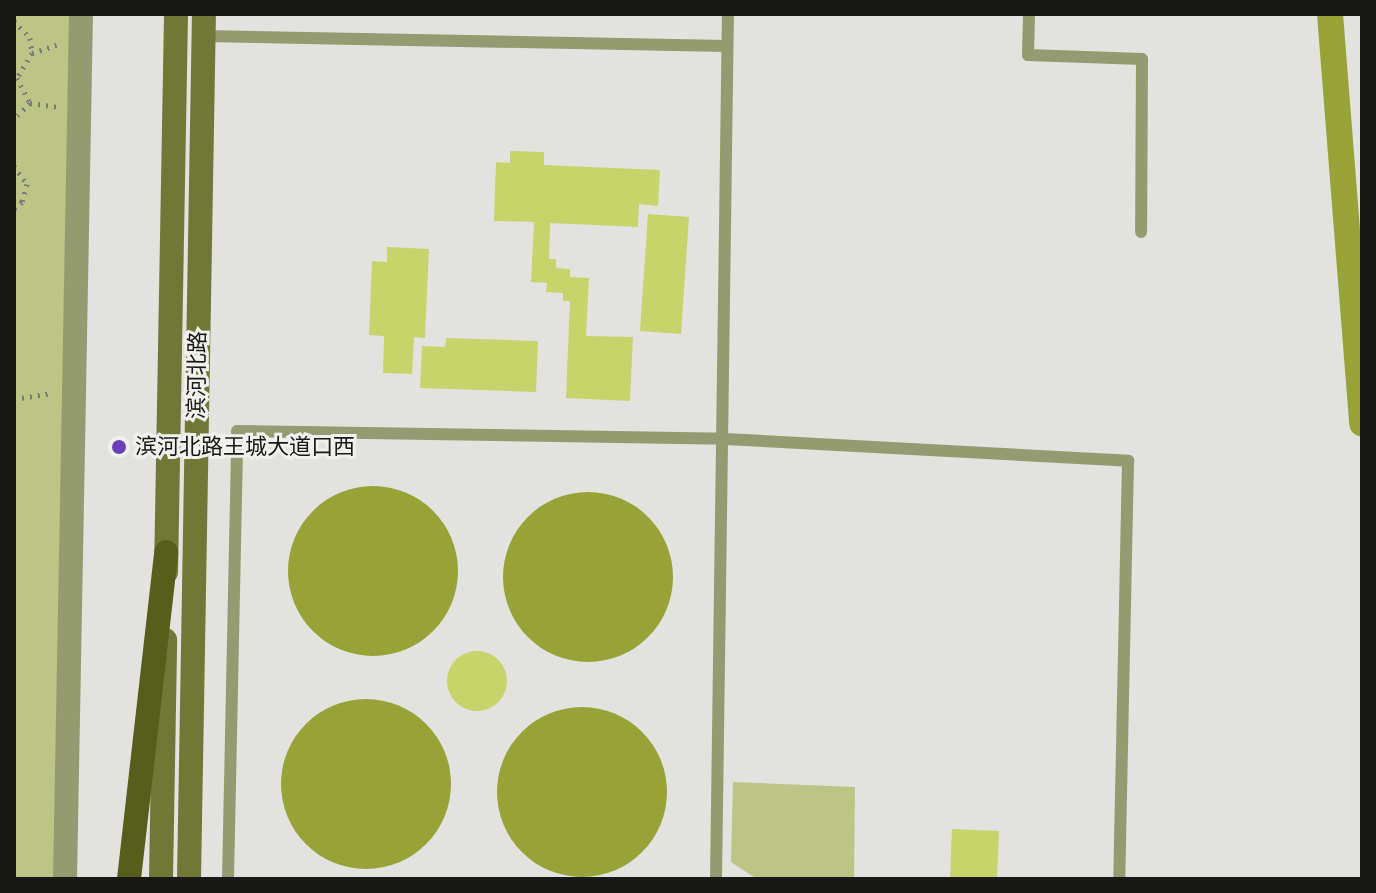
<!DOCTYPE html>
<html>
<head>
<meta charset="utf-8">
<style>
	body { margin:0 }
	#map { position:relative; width:1376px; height:893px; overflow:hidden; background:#e2e3df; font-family:Merriweather,"Noto Sans SC",serif }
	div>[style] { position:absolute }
	.green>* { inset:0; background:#bcc486 }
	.water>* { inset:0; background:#97a237 }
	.round { border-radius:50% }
	.canal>* { height:26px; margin:-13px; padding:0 13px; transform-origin:13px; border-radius:13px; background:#97a237 }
	.building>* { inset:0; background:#c7d36b }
	.path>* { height:5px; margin-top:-2.5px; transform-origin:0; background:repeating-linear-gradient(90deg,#7b7b79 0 2px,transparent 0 8px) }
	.lane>* { height:12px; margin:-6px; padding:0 6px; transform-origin:6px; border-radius:6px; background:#959b71 }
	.street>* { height:24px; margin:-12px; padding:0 12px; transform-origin:12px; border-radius:12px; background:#959b71 }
	.secondary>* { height:24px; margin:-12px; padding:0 12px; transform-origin:12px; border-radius:12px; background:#707737 }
	.primary>* { height:24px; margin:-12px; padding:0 12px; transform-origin:12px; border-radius:12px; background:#575d1b }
	.dots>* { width:22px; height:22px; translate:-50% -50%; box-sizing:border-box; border:4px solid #f0f0ed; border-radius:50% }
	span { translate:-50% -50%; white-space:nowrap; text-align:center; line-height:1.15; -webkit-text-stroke:6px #f0f0ed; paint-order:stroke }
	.street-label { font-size:22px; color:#181817 }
	.poi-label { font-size:22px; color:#181817 }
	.left { translate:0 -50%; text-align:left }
	.frame { position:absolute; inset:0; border:16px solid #181817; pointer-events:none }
</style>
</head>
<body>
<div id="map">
	<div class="green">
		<div style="clip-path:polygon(14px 14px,81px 14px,65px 879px,14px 879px)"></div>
		<div style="clip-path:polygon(733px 782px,855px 787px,854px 879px,757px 879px,731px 862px)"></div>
	</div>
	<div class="water">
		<div class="round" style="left:288px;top:486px;width:170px;height:170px"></div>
		<div class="round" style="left:503px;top:492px;width:170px;height:170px"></div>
		<div class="round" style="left:281px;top:699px;width:170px;height:170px"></div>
		<div class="round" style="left:497px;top:707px;width:170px;height:170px"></div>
	</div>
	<div class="canal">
		<div style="left:1330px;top:14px;width:411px;rotate:85.5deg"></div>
	</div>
	<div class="building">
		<div style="clip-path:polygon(510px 151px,544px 152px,544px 165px,660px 170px,658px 206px,639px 204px,638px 227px,550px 223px,549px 259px,556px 259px,556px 268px,570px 269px,570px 277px,589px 278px,586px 336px,633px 337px,630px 401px,566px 398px,570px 301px,563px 301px,563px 293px,546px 292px,547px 283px,531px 282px,534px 222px,494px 221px,496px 162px,510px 163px)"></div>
		<div style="clip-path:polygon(648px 214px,689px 217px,681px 334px,640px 331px)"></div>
		<div style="clip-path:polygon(387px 247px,429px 249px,425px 338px,414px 337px,412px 374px,383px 373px,384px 336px,369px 335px,372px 261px,387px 262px)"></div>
		<div style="clip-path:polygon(446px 338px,538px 341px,536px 392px,420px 388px,422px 346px,445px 347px)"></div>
		<div class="round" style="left:447px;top:651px;width:60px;height:60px"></div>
		<div style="clip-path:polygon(952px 829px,999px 831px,997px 879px,950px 879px)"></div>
	</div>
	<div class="path">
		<div style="left:14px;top:21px;width:23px;rotate:47deg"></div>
		<div style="left:30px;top:38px;width:15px;rotate:82deg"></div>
		<div style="left:32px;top:53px;width:29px;rotate:121deg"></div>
		<div style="left:17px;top:78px;width:28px;rotate:63deg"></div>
		<div style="left:30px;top:103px;width:23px;rotate:135deg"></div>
		<div style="left:32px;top:53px;width:26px;rotate:-18deg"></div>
		<div style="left:30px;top:103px;width:27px;rotate:8deg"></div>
		<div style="left:14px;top:166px;width:22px;rotate:54deg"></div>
		<div style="left:27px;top:184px;width:19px;rotate:106deg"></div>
		<div style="left:22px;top:202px;width:11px;rotate:139deg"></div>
		<div style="left:14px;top:399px;width:38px;rotate:-9deg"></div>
	</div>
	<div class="lane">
		<div style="left:1029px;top:14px;width:41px;rotate:91.4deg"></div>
		<div style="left:1028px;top:55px;width:114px;rotate:2deg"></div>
		<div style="left:1142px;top:59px;width:173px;rotate:90.3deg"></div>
		<div style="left:204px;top:36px;width:522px;rotate:1.1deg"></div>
		<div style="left:228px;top:879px;width:448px;rotate:-88.8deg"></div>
		<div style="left:237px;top:431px;width:489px;rotate:0.9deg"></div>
		<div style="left:726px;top:439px;width:403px;rotate:3.1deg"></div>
		<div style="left:1128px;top:461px;width:418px;rotate:91.2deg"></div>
		<div style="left:716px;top:879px;width:865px;rotate:-89.21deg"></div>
	</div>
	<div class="street">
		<div style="left:65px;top:879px;width:865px;rotate:-88.94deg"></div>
	</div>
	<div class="secondary">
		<div style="left:166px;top:572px;width:558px;rotate:-88.97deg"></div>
		<div style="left:161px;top:879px;width:239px;rotate:-89deg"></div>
		<div style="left:189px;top:879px;width:865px;rotate:-89.01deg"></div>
	</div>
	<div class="primary">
		<div style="left:129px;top:879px;width:329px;rotate:-83.5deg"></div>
	</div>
	<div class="dots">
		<div style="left:119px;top:447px;background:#6b41b9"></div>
	</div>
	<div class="street-label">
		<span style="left:197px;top:375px;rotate:-89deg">滨河北路</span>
	</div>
	<div class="poi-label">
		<span class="left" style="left:135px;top:447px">滨河北路王城大道口西</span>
	</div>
	<div class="frame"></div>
</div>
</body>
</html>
